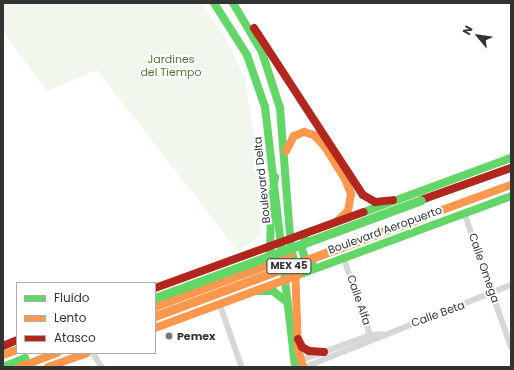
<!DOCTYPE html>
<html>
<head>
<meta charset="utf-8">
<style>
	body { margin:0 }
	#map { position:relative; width:514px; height:370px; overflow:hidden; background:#fff; font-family:Poppins,sans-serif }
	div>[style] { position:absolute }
	.green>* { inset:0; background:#f2f7ee }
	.street>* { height:5.5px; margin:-2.75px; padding:0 2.75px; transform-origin:2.75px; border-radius:2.75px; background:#d7d7d7 }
	.fast>* { height:8px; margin:-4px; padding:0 4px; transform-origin:4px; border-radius:4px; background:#63d668 }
	.slow>* { height:8px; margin:-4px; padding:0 4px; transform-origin:4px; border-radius:4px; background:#ff974d }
	.jam>* { height:8px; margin:-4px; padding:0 4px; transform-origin:4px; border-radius:4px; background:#b3261e }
	.fast-bridge>* { height:9px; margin:-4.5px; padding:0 4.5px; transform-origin:4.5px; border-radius:4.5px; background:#63d668 }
	.slow-bridge>* { height:9px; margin:-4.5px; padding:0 4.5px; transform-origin:4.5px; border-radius:4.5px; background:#ff974d }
	.dots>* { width:11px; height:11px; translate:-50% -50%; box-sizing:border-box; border:2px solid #fff; border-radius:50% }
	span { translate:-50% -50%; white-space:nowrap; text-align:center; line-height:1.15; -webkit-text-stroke:4px #fff; paint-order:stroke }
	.shield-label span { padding:1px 3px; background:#fff; border:1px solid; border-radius:3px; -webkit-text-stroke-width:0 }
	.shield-label { font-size:10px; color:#333; font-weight:700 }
	.park-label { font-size:11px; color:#50753a }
	.street-label { font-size:11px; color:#333 }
	.poi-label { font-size:11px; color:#333; font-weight:700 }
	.left { translate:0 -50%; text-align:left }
	.frame { position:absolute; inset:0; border:4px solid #333; pointer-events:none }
	.legend { position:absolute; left:16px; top:282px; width:140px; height:72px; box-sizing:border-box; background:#fff; border:1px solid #adadad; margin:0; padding:5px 7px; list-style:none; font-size:12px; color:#333 }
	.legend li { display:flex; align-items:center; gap:8px; height:20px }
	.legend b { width:20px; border:1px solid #adadad }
	.north { position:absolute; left:458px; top:16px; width:40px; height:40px; -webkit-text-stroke:3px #fff; paint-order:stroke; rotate:299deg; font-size:11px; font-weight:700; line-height:16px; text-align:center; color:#333 }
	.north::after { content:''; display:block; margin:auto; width:14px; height:18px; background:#333; clip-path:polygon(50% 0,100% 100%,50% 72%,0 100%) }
</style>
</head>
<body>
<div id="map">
	<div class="green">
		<div style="clip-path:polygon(3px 3px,201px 3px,225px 37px,245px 79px,262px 185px,263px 225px,257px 239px,237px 250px,97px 70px,47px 91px,3px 31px)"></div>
	</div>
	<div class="street">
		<div style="left:465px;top:214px;width:140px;rotate:70.8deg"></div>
		<div style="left:344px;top:258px;width:83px;rotate:71.1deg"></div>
		<div style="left:220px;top:304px;width:67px;rotate:70.8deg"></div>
		<div style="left:93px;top:353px;width:17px;rotate:57deg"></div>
		<div style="left:299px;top:361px;width:77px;rotate:-19.9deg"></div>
		<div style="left:371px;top:335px;width:11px;rotate:-5deg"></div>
		<div style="left:305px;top:367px;width:222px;rotate:-21.7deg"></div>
	</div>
	<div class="fast">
		<div style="left:214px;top:3px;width:62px;rotate:57.6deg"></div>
		<div style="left:247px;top:55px;width:55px;rotate:70.9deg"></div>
		<div style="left:265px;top:107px;width:262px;rotate:83.4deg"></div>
		<div style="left:233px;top:3px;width:57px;rotate:59.4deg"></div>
		<div style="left:262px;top:52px;width:59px;rotate:72.2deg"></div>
		<div style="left:280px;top:108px;width:140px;rotate:85.5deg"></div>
		<div style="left:291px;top:248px;width:17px;rotate:77deg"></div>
		<div style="left:364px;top:212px;width:157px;rotate:-20.2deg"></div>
		<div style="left:305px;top:239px;width:10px;rotate:107deg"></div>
		<div style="left:302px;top:249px;width:7px;rotate:74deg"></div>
		<div style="left:304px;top:256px;width:11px;rotate:41deg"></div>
		<div style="left:270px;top:263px;width:60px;rotate:-89deg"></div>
		<div style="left:271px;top:203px;width:26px;rotate:-81deg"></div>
		<div style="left:298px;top:275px;width:227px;rotate:-20.3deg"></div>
		<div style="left:256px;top:291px;width:17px"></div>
		<div style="left:273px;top:291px;width:18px;rotate:38deg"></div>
		<div style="left:3px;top:367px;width:24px;rotate:-22deg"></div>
	</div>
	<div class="slow">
		<div style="left:286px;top:151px;width:17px;rotate:-62deg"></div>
		<div style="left:294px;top:136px;width:11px;rotate:-22deg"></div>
		<div style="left:304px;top:132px;width:10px;rotate:17deg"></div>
		<div style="left:314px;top:135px;width:16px;rotate:47deg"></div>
		<div style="left:325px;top:147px;width:38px;rotate:58deg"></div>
		<div style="left:345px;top:179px;width:16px;rotate:68deg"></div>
		<div style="left:351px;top:194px;width:17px;rotate:100deg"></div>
		<div style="left:348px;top:211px;width:16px;rotate:137deg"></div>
		<div style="left:423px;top:217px;width:94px;rotate:-20deg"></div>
		<div style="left:295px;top:265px;width:84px;rotate:88deg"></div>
		<div style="left:298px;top:349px;width:19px;rotate:74deg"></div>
		<div style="left:155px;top:307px;width:135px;rotate:-20.3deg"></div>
		<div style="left:282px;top:260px;width:9px;rotate:-36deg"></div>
		<div style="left:289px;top:255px;width:7px;rotate:-74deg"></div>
		<div style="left:155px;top:328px;width:153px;rotate:-20.3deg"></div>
		<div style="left:3px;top:355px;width:15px;rotate:-20deg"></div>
		<div style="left:20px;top:367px;width:40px;rotate:-21deg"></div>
		<div style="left:48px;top:367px;width:41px;rotate:-19.7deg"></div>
	</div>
	<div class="jam">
		<div style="left:254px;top:28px;width:199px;rotate:56.9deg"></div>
		<div style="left:363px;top:195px;width:14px;rotate:30deg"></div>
		<div style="left:375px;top:202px;width:18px;rotate:-6deg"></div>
		<div style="left:421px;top:200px;width:96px;rotate:-19.6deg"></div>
		<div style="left:155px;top:288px;width:222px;rotate:-20deg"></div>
		<div style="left:298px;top:339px;width:9px;rotate:63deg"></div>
		<div style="left:302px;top:347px;width:8px;rotate:30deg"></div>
		<div style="left:309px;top:351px;width:15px;rotate:4deg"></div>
		<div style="left:3px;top:346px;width:15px;rotate:-23deg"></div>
	</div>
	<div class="fast-bridge">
		<div style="left:155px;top:298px;width:283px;rotate:-20.2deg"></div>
	</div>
	<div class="slow-bridge">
		<div style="left:155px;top:316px;width:286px;rotate:-20.3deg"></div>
	</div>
	<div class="dots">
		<div style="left:169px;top:336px;background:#7a7a7a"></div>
	</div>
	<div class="shield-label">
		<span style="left:289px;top:266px">MEX 45</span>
	</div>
	<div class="park-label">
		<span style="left:171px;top:66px">Jardines<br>del Tiempo</span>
	</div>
	<div class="street-label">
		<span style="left:262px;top:180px;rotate:-96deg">Boulevard Delta</span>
		<span style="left:385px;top:230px;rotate:-20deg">Boulevard Aeropuerto</span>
		<span style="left:484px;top:268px;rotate:71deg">Calle Omega</span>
		<span style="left:359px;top:300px;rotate:71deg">Calle Alfa</span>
		<span style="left:438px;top:314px;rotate:-20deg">Calle Beta</span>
	</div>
	<div class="poi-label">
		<span class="left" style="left:177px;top:336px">Pemex</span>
	</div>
	<div class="frame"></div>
	<ul class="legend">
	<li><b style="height:5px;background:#63d668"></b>Fluido</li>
	<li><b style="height:5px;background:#ff974d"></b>Lento</li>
	<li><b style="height:5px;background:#b3261e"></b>Atasco</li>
	</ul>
	<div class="north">N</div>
</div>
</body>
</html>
